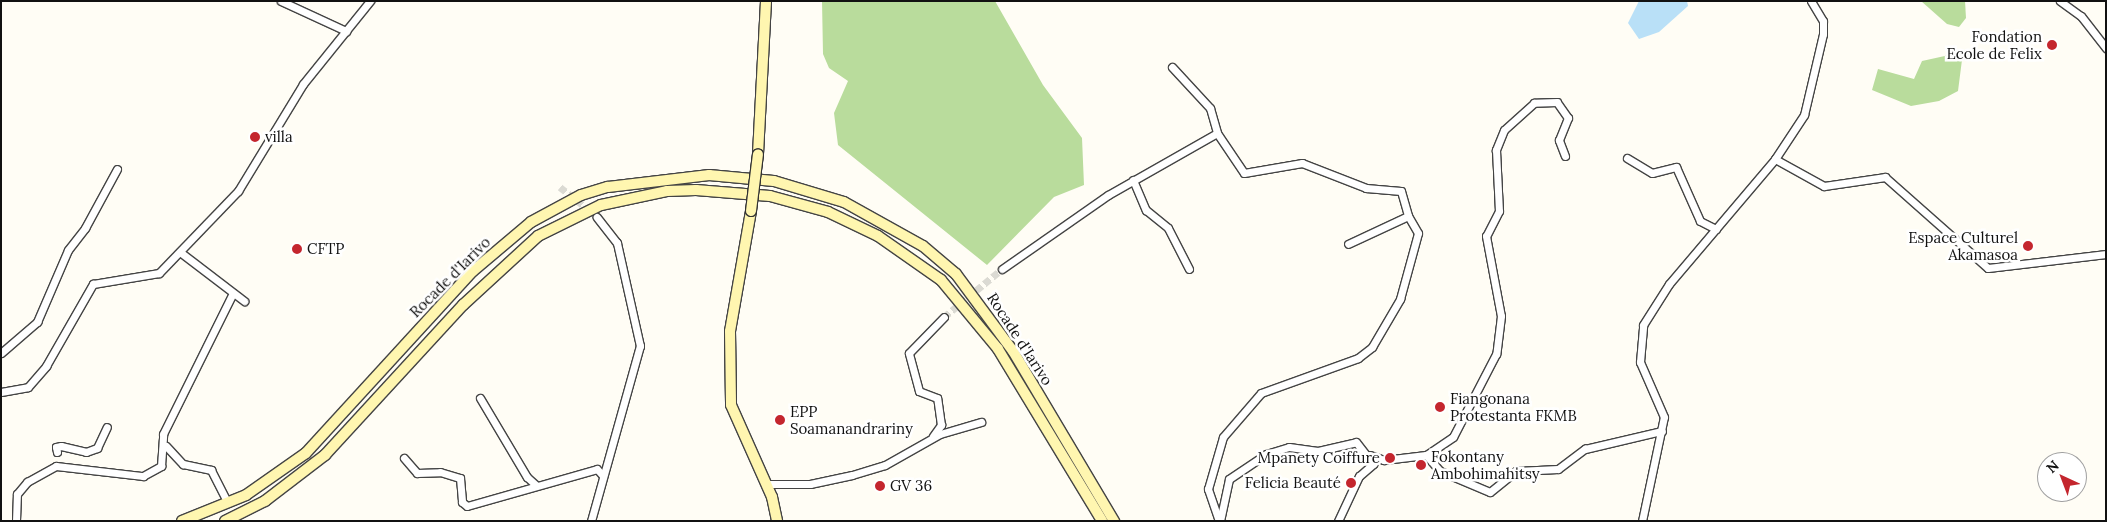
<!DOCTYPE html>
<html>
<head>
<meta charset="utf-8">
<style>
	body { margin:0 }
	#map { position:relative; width:2107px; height:522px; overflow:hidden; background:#fffdf5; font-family:Lora,serif }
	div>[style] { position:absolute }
	.forest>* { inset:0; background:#b9dc9c }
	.water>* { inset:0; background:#b9e0f7 }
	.street-tunnel>* { height:7px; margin-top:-3.5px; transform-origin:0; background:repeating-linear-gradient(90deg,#dbdad3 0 7px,transparent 0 10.5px) }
	.roads { filter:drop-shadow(1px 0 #444) drop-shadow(-1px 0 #444) drop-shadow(0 1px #444) drop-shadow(0 -1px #444) }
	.street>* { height:7px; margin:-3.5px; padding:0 3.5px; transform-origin:3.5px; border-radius:3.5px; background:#fff }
	.secondary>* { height:10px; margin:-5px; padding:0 5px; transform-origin:5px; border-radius:5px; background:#fff6b0 }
	.bridges { filter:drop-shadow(1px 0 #333) drop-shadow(-1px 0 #333) drop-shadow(0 1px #333) drop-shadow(0 -1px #333) }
	.secondary-bridge>* { height:10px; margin:-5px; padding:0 5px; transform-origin:5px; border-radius:5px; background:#fff6b0 }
	.dots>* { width:14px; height:14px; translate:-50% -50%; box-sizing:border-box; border:2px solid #fff; border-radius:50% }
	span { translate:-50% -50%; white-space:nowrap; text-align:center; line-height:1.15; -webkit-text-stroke:5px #fff; paint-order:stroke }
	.poi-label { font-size:15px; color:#111 }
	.right { translate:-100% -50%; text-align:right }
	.left { translate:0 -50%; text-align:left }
	.street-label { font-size:15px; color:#111 }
	.frame { position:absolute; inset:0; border:2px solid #111; pointer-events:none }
	.north { position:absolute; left:2037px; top:452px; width:50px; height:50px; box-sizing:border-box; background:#fff; border:1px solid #a0a0a0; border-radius:50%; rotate:317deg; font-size:14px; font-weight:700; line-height:20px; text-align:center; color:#111 }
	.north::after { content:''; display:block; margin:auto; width:18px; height:22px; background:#c4262e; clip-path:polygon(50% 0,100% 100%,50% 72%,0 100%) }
</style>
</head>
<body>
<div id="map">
	<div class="forest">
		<div style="clip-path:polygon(822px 1px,995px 1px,1043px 85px,1082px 138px,1084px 185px,1054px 197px,987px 265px,838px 145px,834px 113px,848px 81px,829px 68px,823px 54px)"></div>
		<div style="clip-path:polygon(1921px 1px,1965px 1px,1966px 18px,1959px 27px,1947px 24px)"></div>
		<div style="clip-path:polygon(1963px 52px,1958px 91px,1939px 101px,1911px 106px,1872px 90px,1878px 69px,1914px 79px,1922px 61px)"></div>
	</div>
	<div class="water">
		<div style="clip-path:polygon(1639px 1px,1687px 1px,1688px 6px,1659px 32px,1639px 39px,1628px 23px)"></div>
	</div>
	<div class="street-tunnel">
		<div style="left:560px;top:187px;width:42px;rotate:38.2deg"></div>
		<div style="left:944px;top:317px;width:75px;rotate:-39.6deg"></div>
	</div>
	<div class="roads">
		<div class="street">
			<div style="left:281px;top:1px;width:72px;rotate:24.8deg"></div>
			<div style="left:2060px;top:1px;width:26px;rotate:36deg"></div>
			<div style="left:2081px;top:16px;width:41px;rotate:52deg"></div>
			<div style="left:1172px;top:67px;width:56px;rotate:47.2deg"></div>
			<div style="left:1210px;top:108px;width:26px;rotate:74deg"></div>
			<div style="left:1565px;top:156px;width:17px;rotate:-111deg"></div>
			<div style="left:1559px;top:140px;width:24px;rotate:-68deg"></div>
			<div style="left:1568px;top:118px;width:19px;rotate:-125deg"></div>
			<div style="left:1557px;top:102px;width:23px;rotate:178deg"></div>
			<div style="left:1534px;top:103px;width:40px;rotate:138deg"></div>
			<div style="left:1504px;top:130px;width:22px;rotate:112deg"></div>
			<div style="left:1496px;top:150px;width:61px;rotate:87.2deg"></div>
			<div style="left:1499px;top:211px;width:28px;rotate:117deg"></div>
			<div style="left:1486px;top:236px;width:81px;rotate:79.4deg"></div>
			<div style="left:1501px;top:316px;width:38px;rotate:97deg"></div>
			<div style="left:1496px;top:354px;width:93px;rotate:117.4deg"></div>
			<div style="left:1453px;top:437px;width:32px;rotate:146deg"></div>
			<div style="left:1426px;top:455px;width:21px;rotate:49deg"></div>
			<div style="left:1440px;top:471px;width:54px;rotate:22.8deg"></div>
			<div style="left:1490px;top:492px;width:33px;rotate:-39deg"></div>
			<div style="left:1516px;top:471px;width:42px;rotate:-2.7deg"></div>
			<div style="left:1558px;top:469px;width:34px;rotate:-37deg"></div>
			<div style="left:1585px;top:449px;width:79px;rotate:-13.2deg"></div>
			<div style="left:1627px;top:158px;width:29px;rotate:31deg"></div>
			<div style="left:1652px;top:173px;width:25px;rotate:-14deg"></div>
			<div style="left:1676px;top:167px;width:59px;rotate:66deg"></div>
			<div style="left:1700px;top:221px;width:18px;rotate:27deg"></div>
			<div style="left:1775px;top:159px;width:56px;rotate:28.9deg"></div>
			<div style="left:1824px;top:186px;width:62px;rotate:-8.4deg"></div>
			<div style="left:1885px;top:177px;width:137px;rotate:41.5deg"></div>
			<div style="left:1988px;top:268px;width:119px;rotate:-6.8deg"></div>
			<div style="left:1133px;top:180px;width:33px;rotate:67deg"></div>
			<div style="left:1146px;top:210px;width:28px;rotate:39deg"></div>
			<div style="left:1168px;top:228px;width:46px;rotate:62.9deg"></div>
			<div style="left:180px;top:252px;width:81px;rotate:37.4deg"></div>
			<div style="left:1002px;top:269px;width:129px;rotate:-34.9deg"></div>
			<div style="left:1108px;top:195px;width:125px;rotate:-29.6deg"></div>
			<div style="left:1217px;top:133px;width:48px;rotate:56deg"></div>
			<div style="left:1244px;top:173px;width:59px;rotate:-9.8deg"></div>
			<div style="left:1302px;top:163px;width:69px;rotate:21.3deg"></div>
			<div style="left:1366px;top:188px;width:35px;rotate:5deg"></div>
			<div style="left:1401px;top:191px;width:26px;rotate:74deg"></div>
			<div style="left:1px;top:353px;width:48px;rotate:-40.7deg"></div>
			<div style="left:37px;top:322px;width:78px;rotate:-66.7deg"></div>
			<div style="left:68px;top:250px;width:28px;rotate:-52deg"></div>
			<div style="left:85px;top:228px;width:67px;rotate:-61.5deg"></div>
			<div style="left:1px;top:392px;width:27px;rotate:-10deg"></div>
			<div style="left:28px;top:387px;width:28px;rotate:-49deg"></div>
			<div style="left:46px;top:366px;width:95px;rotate:-60.2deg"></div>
			<div style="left:93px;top:284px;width:67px;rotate:-9.5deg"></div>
			<div style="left:159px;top:273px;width:114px;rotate:-46.1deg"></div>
			<div style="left:238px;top:191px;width:125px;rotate:-58.7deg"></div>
			<div style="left:303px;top:84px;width:107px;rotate:-51.1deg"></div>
			<div style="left:480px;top:398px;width:92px;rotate:59.3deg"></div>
			<div style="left:527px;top:477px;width:12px;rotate:42deg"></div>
			<div style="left:933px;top:436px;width:14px;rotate:-54deg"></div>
			<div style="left:941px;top:425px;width:27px;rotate:-98deg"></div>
			<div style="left:937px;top:398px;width:19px;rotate:-159deg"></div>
			<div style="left:919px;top:391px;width:39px;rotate:-105deg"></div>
			<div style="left:909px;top:353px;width:50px;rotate:-45.8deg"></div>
			<div style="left:166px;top:446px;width:25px;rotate:47deg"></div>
			<div style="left:183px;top:464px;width:29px;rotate:12deg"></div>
			<div style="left:211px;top:470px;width:37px;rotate:63deg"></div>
			<div style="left:57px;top:452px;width:5px;rotate:-101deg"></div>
			<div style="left:56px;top:447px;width:5px;rotate:-11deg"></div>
			<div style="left:61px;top:446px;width:26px;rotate:13deg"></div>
			<div style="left:86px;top:452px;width:12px;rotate:-20deg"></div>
			<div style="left:97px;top:448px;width:23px;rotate:-65deg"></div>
			<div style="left:1370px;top:455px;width:15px;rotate:20deg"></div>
			<div style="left:1384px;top:460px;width:42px;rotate:-6.8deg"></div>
			<div style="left:404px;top:458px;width:20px;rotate:49deg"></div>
			<div style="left:417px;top:473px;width:23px;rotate:-2deg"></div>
			<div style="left:440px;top:472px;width:21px;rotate:17deg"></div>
			<div style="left:460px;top:478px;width:24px;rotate:85deg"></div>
			<div style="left:462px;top:502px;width:6px;rotate:39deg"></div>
			<div style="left:467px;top:506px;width:135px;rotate:-15.9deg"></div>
			<div style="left:597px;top:469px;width:9px;rotate:49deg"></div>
			<div style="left:765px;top:484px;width:45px"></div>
			<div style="left:810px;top:484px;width:43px;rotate:-12.1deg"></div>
			<div style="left:852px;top:475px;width:34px;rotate:-17deg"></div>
			<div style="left:885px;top:465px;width:63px;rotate:-29.4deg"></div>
			<div style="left:940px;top:434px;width:43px;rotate:-16.3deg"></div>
			<div style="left:16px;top:521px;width:27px;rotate:-88deg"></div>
			<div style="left:17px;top:494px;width:16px;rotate:-50deg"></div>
			<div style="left:27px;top:482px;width:33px;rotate:-29deg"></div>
			<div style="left:56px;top:466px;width:88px;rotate:6.6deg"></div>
			<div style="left:143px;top:476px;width:21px;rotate:-29deg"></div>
			<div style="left:161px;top:466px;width:32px;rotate:-86deg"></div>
			<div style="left:163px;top:434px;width:155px;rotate:-63.6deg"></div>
			<div style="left:591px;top:521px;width:182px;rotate:-74.4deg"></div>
			<div style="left:640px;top:346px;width:106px;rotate:-102.6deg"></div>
			<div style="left:617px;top:243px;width:33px;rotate:-128deg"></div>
			<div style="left:1219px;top:521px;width:34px;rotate:-109deg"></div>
			<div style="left:1208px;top:489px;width:54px;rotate:-73.9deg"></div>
			<div style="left:1223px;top:437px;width:58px;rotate:-49.2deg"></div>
			<div style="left:1261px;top:393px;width:103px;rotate:-19.8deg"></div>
			<div style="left:1358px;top:358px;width:18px;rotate:-38deg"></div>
			<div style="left:1372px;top:347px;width:56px;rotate:-59.7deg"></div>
			<div style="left:1400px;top:299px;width:68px;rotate:-74.7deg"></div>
			<div style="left:1418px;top:233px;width:20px;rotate:-120deg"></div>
			<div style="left:1408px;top:216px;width:66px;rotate:155deg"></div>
			<div style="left:1220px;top:521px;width:43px;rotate:-77.9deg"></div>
			<div style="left:1229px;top:479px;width:45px;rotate:-34deg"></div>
			<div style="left:1266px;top:454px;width:24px;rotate:-17deg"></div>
			<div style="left:1289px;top:447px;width:29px;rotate:8deg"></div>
			<div style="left:1318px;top:451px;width:39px;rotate:-13deg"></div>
			<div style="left:1356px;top:442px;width:28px;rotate:52deg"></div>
			<div style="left:1373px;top:464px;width:18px;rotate:139deg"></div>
			<div style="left:1359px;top:476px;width:50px;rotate:115deg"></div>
			<div style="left:1642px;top:521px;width:106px;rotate:-78.1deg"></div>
			<div style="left:1664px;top:417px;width:60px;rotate:-113.6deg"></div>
			<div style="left:1640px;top:362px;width:37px;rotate:-85deg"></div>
			<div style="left:1643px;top:325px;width:49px;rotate:-57.6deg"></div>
			<div style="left:1669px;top:284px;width:164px;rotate:-49.7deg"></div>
			<div style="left:1775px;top:159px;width:53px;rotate:-56.6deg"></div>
			<div style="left:1804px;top:115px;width:83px;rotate:-76.8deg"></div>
			<div style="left:1823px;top:34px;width:13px;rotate:-90deg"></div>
			<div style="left:1823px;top:21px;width:23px;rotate:-121deg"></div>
		</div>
		<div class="secondary">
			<div style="left:758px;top:154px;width:153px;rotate:-87deg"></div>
			<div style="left:751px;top:211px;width:122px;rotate:99.9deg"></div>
			<div style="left:730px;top:331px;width:74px;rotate:89.2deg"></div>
			<div style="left:731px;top:405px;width:101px;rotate:66deg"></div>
			<div style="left:772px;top:497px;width:25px;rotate:78deg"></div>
			<div style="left:182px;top:521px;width:69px;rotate:-22.1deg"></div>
			<div style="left:246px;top:495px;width:73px;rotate:-35deg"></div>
			<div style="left:306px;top:453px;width:247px;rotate:-47.5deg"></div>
			<div style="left:473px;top:271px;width:76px;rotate:-40.2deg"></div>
			<div style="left:531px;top:222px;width:57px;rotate:-28.4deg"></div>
			<div style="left:581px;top:195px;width:28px;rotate:-17deg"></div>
			<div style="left:608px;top:187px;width:102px;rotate:-6.8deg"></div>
			<div style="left:709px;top:175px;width:65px;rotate:5.3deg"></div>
			<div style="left:774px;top:181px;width:73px;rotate:16.7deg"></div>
			<div style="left:844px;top:202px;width:90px;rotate:29.1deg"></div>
			<div style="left:923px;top:246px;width:43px;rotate:40.3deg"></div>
			<div style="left:956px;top:274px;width:96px;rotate:53.5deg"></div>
			<div style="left:1013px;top:351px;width:198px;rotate:59.3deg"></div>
			<div style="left:225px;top:521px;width:45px;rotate:-26.6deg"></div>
			<div style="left:265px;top:501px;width:76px;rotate:-37.5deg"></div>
			<div style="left:325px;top:455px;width:204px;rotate:-47.4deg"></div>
			<div style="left:463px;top:305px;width:102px;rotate:-42.6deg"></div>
			<div style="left:538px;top:236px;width:70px;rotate:-26.2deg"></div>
			<div style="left:601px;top:205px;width:67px;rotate:-12deg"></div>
			<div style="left:667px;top:191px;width:29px;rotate:-2deg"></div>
			<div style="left:696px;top:190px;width:74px;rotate:4.6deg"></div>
			<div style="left:770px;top:196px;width:60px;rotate:15.4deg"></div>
			<div style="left:828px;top:212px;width:55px;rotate:25.6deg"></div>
			<div style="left:878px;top:236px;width:77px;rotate:34.9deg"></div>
			<div style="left:941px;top:280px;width:89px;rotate:50.4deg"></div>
			<div style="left:998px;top:349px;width:201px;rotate:58.8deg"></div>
		</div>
	</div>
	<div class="bridges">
		<div class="secondary-bridge">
			<div style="left:751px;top:211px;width:57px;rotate:-83deg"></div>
		</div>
	</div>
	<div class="dots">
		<div style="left:2052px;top:45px;background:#c4262e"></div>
		<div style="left:255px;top:137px;background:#c4262e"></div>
		<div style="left:2028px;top:246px;background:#c4262e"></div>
		<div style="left:297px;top:249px;background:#c4262e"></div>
		<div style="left:1440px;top:407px;background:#c4262e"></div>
		<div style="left:780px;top:420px;background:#c4262e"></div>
		<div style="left:1390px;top:458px;background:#c4262e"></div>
		<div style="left:1421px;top:465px;background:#c4262e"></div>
		<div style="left:1351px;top:483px;background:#c4262e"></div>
		<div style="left:880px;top:486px;background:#c4262e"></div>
	</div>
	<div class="poi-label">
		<span class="right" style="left:2042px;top:45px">Fondation<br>Ecole de Felix</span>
		<span class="left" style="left:265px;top:137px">villa</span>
		<span class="right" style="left:2018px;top:246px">Espace Culturel<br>Akamasoa</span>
		<span class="left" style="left:307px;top:249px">CFTP</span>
		<span class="left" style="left:1450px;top:407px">Fiangonana<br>Protestanta FKMB</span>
		<span class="left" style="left:790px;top:420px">EPP<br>Soamanandrariny</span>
		<span class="left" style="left:1431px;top:465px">Fokontany<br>Ambohimahitsy</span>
		<span class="right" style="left:1380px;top:458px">Mpanety Coiffure</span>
		<span class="right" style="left:1341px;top:483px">Felicia Beauté</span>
		<span class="left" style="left:890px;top:486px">GV 36</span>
	</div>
	<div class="street-label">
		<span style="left:450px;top:277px;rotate:-45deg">Rocade d'Iarivo</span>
		<span style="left:1020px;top:339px;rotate:57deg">Rocade d'Iarivo</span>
	</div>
	<div class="frame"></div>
	<div class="north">N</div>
</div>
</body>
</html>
